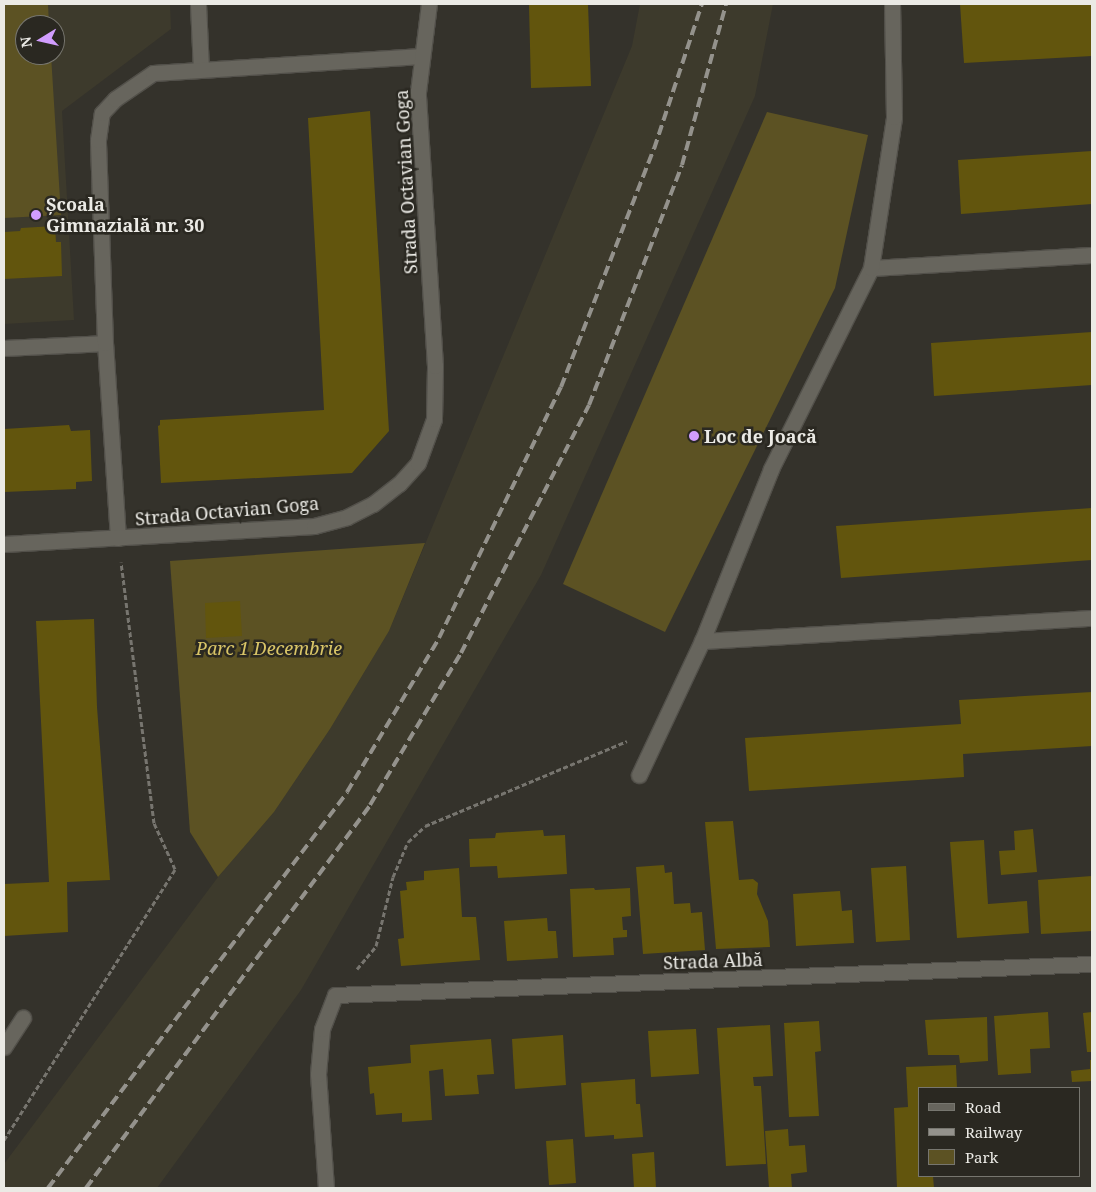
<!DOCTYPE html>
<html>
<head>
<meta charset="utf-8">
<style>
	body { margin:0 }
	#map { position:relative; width:1096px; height:1192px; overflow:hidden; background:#34322b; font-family:"Noto Serif",serif }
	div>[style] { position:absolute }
	.built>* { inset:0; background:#3d3a2c }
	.green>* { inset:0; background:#5c5223 }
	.building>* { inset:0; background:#62550d }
	.path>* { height:3px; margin-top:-1.5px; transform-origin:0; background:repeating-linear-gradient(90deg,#77756f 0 5px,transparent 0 7.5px) }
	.roads { filter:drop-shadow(1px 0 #52504a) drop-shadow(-1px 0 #52504a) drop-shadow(0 1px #52504a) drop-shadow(0 -1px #52504a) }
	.minor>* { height:15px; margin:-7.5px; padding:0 7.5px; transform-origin:7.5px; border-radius:7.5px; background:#67655d }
	.rail>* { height:4px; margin-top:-2px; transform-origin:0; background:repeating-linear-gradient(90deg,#94928c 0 10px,transparent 0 15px) }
	.dots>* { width:14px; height:14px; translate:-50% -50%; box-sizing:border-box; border:2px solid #2a2821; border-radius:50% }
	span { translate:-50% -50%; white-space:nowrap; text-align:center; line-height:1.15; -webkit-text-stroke:5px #2a2821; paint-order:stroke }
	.street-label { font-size:18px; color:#ebeae5 }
	.poi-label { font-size:18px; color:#ebeae5; font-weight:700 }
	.left { translate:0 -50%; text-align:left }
	.park-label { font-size:18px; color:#d9c567; font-style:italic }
	.frame { position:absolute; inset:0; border:5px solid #ebeae5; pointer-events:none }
	.legend { position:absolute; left:918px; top:1087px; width:162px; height:90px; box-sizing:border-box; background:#2a2821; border:1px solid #77766f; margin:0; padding:6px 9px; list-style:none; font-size:15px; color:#ebeae5 }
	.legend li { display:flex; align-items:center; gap:10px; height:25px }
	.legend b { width:25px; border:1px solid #77766f }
	.north { position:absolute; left:15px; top:15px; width:50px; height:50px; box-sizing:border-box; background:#2a2821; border:1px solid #77766f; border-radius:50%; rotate:261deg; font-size:14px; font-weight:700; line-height:20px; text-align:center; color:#ebeae5 }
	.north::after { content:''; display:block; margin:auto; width:18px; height:22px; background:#d19dfe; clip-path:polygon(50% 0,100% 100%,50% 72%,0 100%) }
</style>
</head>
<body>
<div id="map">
	<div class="built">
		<div style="clip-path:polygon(evenodd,4px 4px,170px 4px,171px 29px,62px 111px,74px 320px,4px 324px,4px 4px,25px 25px,55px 25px,55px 55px,25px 55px,25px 25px)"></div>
		<div style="clip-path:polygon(640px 4px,773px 4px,755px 96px,541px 575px,301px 990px,157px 1188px,4px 1188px,4px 1164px,218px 877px,274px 812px,330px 729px,389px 631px,632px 46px)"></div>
	</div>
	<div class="green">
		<div style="clip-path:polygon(4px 4px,48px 4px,49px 25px,25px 25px,25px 55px,51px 55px,61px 215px,4px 218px)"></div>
		<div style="clip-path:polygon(767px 112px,868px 135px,835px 288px,665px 632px,563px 584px)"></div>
		<div style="clip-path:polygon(425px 543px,389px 631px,330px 729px,274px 812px,218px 877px,190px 832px,170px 561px)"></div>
	</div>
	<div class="building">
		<div style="clip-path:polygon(529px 4px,588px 4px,591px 86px,531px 88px)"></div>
		<div style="clip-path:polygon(960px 4px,1092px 4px,1092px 56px,964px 63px)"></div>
		<div style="clip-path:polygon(370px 111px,389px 431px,352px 473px,161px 483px,158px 426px,160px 425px,160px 420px,324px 410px,308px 118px)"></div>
		<div style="clip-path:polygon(1092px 151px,1092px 204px,961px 214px,958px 160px)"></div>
		<div style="clip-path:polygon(55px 226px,56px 242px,61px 242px,62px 276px,4px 279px,4px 232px,20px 231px,21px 228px)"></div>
		<div style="clip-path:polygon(1092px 332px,1092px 385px,934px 396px,931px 343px)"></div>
		<div style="clip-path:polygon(69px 425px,71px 431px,90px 430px,92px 481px,76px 482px,76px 489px,4px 492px,4px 429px)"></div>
		<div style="clip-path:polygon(1092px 508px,1092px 560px,841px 578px,836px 526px)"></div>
		<div style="clip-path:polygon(240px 601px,242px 636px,206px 638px,205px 603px)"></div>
		<div style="clip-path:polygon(94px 619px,97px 707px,110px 880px,67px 882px,68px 932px,4px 936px,4px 884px,49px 882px,36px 621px)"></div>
		<div style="clip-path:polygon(1092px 692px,1092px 746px,963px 754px,964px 777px,749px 791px,745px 738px,961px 724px,959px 700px)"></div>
		<div style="clip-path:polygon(733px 821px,739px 880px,753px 879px,758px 883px,757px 894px,768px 921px,770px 947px,716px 949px,705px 822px)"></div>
		<div style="clip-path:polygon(1033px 829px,1037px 872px,1001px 875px,999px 851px,1015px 850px,1014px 831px)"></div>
		<div style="clip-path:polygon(543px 830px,544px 836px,565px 835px,567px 874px,498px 878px,497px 866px,470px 867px,469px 839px,495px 838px,496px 833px)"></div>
		<div style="clip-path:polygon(984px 840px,988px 904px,1027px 901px,1029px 933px,957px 938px,950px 842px)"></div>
		<div style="clip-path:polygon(664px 865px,665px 873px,672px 872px,674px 904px,690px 903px,691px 913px,702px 912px,705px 950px,643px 954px,636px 867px)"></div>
		<div style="clip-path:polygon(906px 866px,910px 940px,876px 942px,871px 868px)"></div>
		<div style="clip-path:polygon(459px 868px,462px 917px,476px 917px,480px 960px,401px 966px,398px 939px,404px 938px,400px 891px,407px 890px,406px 882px,424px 880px,424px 871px)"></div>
		<div style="clip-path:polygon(1092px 876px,1092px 931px,1041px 934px,1038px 880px)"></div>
		<div style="clip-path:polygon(594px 888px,595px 890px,630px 888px,631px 916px,622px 917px,623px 930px,627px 930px,627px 937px,613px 938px,614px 955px,573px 957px,570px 889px)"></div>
		<div style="clip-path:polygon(840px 891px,842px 911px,852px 910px,854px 943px,796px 946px,793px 894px)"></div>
		<div style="clip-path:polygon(547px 918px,548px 931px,556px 931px,558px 958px,507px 961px,504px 921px)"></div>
		<div style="clip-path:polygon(1048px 1012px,1050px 1048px,1030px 1049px,1031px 1073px,998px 1075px,994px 1016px)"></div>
		<div style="clip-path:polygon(1092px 1012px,1092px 1052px,1087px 1052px,1083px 1013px)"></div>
		<div style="clip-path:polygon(987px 1017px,988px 1061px,960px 1063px,959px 1055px,928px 1055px,925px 1020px)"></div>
		<div style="clip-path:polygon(819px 1021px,821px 1051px,815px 1052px,819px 1116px,789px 1117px,784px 1023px)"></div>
		<div style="clip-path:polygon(770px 1025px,773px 1076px,753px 1077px,754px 1086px,761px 1086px,766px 1164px,726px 1166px,717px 1028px)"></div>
		<div style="clip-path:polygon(695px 1029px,696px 1029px,699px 1074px,651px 1077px,648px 1031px)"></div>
		<div style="clip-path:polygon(563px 1035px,566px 1085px,515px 1089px,512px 1039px)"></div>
		<div style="clip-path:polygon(491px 1039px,494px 1074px,477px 1075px,479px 1094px,445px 1096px,443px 1069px,429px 1071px,432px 1120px,402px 1122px,402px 1113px,376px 1115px,374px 1093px,370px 1094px,368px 1067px,411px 1063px,410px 1045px)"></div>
		<div style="clip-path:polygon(1090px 1060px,1092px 1060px,1092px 1081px,1072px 1082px,1071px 1071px,1090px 1069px)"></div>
		<div style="clip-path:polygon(956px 1065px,957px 1088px,920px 1088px,920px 1176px,933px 1176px,934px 1188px,897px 1188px,894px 1108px,908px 1107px,906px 1067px)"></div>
		<div style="clip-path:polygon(635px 1079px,636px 1104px,640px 1104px,643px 1137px,614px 1139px,614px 1135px,585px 1137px,581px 1083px)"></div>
		<div style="clip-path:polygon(788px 1129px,789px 1146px,805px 1145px,807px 1172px,791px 1174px,792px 1188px,769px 1188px,765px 1131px)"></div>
		<div style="clip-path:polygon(573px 1139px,576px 1183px,549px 1185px,546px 1141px)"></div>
		<div style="clip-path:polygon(654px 1152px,656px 1188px,634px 1188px,632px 1154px)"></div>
	</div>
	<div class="path">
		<div style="left:357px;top:969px;width:30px;rotate:-50deg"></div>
		<div style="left:376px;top:946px;width:71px;rotate:-76.2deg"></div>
		<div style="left:393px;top:877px;width:38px;rotate:-67deg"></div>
		<div style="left:408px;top:842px;width:23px;rotate:-43deg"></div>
		<div style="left:425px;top:826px;width:219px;rotate:-22.8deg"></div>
		<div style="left:4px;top:1140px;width:320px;rotate:-57.7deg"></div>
		<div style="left:175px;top:869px;width:51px;rotate:-114.5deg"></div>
		<div style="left:154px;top:823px;width:263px;rotate:-97.2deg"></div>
	</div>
	<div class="roads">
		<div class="minor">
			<div style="left:198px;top:4px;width:65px;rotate:87.4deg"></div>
			<div style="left:871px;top:268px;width:221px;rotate:-3.4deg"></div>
			<div style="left:4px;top:348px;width:101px;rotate:-2.8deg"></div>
			<div style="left:118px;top:538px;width:195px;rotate:-93.8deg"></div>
			<div style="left:105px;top:343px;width:203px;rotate:-92deg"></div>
			<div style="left:98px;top:140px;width:27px;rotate:-82deg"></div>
			<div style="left:102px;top:113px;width:19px;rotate:-47deg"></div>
			<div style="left:115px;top:99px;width:46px;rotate:-34.4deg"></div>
			<div style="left:153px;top:73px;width:269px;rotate:-3.6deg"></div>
			<div style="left:4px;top:544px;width:311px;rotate:-3.3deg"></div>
			<div style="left:314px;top:526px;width:34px;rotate:-15deg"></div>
			<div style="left:347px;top:517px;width:29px;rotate:-27deg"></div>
			<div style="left:373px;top:504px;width:33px;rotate:-38deg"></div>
			<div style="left:399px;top:484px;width:28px;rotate:-48deg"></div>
			<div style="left:418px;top:463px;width:47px;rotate:-70deg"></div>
			<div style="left:434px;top:419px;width:53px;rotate:-88.9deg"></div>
			<div style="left:435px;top:366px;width:275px;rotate:-93.6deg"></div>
			<div style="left:418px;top:92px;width:89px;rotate:-82.9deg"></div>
			<div style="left:702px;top:641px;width:391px;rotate:-3.4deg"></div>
			<div style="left:639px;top:775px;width:148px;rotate:-64.8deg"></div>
			<div style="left:702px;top:641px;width:185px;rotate:-68.1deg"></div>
			<div style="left:771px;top:469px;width:225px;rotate:-63.5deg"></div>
			<div style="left:871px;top:268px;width:153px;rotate:-81.3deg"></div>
			<div style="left:894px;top:117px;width:113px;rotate:-91deg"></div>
			<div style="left:4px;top:1047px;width:35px;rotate:-57deg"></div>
			<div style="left:326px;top:1188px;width:114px;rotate:-94deg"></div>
			<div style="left:318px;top:1074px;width:45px;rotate:-84.9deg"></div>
			<div style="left:322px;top:1029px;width:36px;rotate:-69deg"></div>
			<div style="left:335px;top:995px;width:758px;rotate:-2.35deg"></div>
		</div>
	</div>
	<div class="rail">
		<div style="left:48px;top:1188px;width:496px;rotate:-52.9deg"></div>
		<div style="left:347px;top:792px;width:179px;rotate:-59.1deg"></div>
		<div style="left:439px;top:638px;width:279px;rotate:-64.1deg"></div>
		<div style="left:561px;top:387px;width:256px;rotate:-68.7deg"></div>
		<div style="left:654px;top:149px;width:153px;rotate:-71.7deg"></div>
		<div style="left:86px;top:1188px;width:477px;rotate:-53.4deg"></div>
		<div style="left:370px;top:805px;width:177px;rotate:-59.1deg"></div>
		<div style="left:461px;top:653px;width:279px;rotate:-62.7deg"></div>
		<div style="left:589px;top:405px;width:257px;rotate:-68.8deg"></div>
		<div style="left:682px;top:165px;width:167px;rotate:-74.7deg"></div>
	</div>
	<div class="dots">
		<div style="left:36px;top:215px;background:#d19dfe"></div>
		<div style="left:694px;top:436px;background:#d19dfe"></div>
	</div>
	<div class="street-label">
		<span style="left:406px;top:182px;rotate:-93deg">Strada Octavian Goga</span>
		<span style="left:227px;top:511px;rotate:-5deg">Strada Octavian Goga</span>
		<span style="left:713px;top:961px;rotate:-2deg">Strada Albă</span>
	</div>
	<div class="poi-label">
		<span class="left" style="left:46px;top:215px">Școala<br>Gimnazială nr. 30</span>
		<span class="left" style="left:704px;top:436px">Loc de Joacă</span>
	</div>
	<div class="park-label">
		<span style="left:269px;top:648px">Parc 1 Decembrie</span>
	</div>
	<div class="frame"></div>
	<ul class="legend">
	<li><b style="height:6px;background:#67655d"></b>Road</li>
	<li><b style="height:6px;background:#94928c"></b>Railway</li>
	<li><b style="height:14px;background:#5c5223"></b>Park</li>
	</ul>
	<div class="north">N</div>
</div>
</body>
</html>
